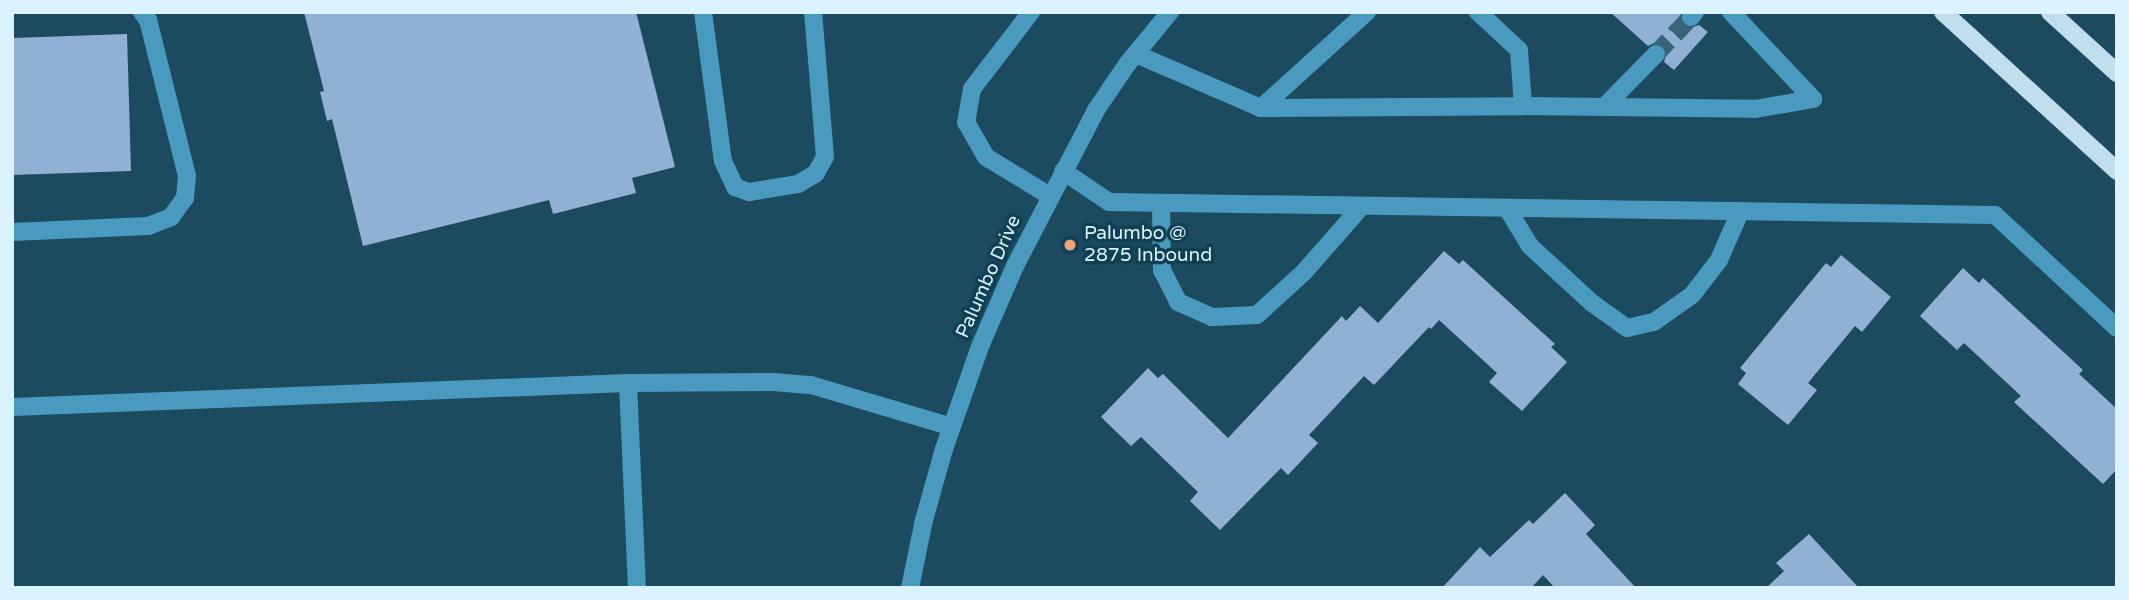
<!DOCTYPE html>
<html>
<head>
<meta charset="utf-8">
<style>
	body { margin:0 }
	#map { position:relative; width:2129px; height:600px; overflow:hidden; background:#1c4b5f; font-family:"Varela Round",sans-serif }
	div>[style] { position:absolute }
	.building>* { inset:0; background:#91b1d4 }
	.minor-tunnel>* { height:18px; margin-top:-9px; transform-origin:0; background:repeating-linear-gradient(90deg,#396477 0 18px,transparent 0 27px) }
	.minor>* { height:18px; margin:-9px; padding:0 9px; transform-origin:9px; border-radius:9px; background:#4a9abf }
	.major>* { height:18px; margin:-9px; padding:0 9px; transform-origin:9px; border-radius:9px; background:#c2deed }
	.dots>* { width:19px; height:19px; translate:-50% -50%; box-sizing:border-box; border:4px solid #0f4054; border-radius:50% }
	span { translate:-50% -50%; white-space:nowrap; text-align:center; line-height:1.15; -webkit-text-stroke:7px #0f4054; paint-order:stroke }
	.poi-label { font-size:19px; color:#dbf3ff }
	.left { translate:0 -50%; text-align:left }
	.street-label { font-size:19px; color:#dbf3ff }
	.frame { position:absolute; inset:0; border:14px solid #dbf3ff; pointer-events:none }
</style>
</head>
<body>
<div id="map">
	<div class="building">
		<div style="clip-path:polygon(304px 12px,636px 12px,675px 167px,632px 178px,636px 193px,553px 214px,549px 200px,363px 246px,332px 119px,327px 121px,320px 92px,324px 91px)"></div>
		<div style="clip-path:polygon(1610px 12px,1681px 12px,1680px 20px,1684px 26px,1690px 28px,1699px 25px,1708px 32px,1674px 70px,1664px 62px,1667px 52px,1663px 45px,1654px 43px,1648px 46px)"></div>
		<div style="clip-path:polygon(127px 34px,131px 171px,12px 175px,12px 38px)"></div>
		<div style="clip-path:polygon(1444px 251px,1459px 264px,1463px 260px,1555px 344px,1551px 347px,1567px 362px,1522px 411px,1489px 382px,1497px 373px,1439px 320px,1431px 329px,1429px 327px,1374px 385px,1364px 376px,1309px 435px,1318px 443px,1288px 475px,1281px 468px,1220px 530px,1190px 501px,1198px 492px,1141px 437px,1131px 446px,1101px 417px,1148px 368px,1158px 378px,1163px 374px,1228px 438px,1342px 316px,1346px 321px,1360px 306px,1378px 323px)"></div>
		<div style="clip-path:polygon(1841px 255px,1891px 297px,1862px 332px,1855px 326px,1808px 383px,1817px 390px,1788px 425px,1738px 384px,1746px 373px,1740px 368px,1826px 263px,1831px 267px)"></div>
		<div style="clip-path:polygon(1963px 268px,1979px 283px,1983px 278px,2083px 370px,2079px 374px,2117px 409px,2117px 469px,2103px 484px,2014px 402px,2021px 396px,1964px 343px,1957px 350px,1920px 316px)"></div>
		<div style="clip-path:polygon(1565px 493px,1595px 525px,1586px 534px,1636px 588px,1555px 588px,1543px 575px,1531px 588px,1442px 588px,1480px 547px,1490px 557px,1529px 520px,1533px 524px)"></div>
		<div style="clip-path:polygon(1809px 534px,1859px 588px,1766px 588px,1784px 571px,1776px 563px)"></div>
	</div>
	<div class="minor-tunnel">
		<div style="left:1656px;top:54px;width:51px;rotate:-46.6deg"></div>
	</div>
	<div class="minor">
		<div style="left:703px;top:12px;width:150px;rotate:82.4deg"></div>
		<div style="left:723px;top:161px;width:29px;rotate:65deg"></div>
		<div style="left:735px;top:187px;width:15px;rotate:20deg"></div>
		<div style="left:749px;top:192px;width:50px;rotate:-9.3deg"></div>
		<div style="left:798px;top:184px;width:21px;rotate:-31deg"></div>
		<div style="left:816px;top:173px;width:18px;rotate:-61deg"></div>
		<div style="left:825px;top:157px;width:145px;rotate:-94.7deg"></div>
		<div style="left:1031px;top:12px;width:97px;rotate:127.5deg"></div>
		<div style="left:972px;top:89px;width:34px;rotate:100deg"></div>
		<div style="left:966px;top:122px;width:40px;rotate:60.3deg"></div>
		<div style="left:986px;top:157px;width:75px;rotate:31.4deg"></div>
		<div style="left:1691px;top:17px;width:6px;rotate:-51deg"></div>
		<div style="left:1136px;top:54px;width:136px;rotate:23.4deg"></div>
		<div style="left:1261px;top:108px;width:262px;rotate:-0.4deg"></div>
		<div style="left:1523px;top:106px;width:56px;rotate:-94.1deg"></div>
		<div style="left:1519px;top:50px;width:56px;rotate:-137.2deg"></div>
		<div style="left:1523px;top:106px;width:232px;rotate:0.7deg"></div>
		<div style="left:1755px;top:109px;width:59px;rotate:-9.8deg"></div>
		<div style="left:1813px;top:99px;width:120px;rotate:-133.3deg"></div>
		<div style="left:1604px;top:107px;width:74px;rotate:-45.5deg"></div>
		<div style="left:1261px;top:108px;width:143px;rotate:-42.2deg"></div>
		<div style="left:1063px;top:171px;width:55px;rotate:34deg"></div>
		<div style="left:1109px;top:202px;width:886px;rotate:0.84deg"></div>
		<div style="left:1995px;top:215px;width:166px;rotate:42.8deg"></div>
		<div style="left:1161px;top:203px;width:67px;rotate:89.1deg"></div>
		<div style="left:1162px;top:270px;width:36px;rotate:63deg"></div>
		<div style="left:1178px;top:302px;width:37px;rotate:24deg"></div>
		<div style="left:1212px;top:317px;width:45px;rotate:-2.5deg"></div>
		<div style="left:1257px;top:315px;width:64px;rotate:-42.5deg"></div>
		<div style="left:1304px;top:272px;width:88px;rotate:-48.7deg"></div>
		<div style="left:1507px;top:208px;width:44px;rotate:58.8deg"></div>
		<div style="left:1530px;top:246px;width:84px;rotate:42.6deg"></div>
		<div style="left:1592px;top:303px;width:43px;rotate:35.5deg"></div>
		<div style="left:1627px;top:328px;width:28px;rotate:-13deg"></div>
		<div style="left:1654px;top:322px;width:47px;rotate:-35.4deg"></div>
		<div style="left:1692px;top:295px;width:44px;rotate:-52.4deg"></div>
		<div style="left:1719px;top:260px;width:52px;rotate:-66.4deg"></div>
		<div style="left:12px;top:232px;width:136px;rotate:-2.5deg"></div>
		<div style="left:148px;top:226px;width:25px;rotate:-21deg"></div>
		<div style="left:171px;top:217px;width:24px;rotate:-54deg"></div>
		<div style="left:185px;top:198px;width:22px;rotate:-85deg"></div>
		<div style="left:187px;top:176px;width:161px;rotate:-104deg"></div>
		<div style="left:148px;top:20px;width:10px;rotate:-127deg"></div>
		<div style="left:628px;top:383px;width:205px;rotate:87.5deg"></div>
		<div style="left:12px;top:407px;width:616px;rotate:-2.23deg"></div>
		<div style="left:628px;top:383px;width:146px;rotate:-0.4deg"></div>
		<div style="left:774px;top:382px;width:37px;rotate:5deg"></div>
		<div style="left:811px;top:385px;width:147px;rotate:16.6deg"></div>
		<div style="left:910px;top:588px;width:69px;rotate:-78.4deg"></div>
		<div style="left:924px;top:520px;width:74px;rotate:-74.3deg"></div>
		<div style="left:944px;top:449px;width:111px;rotate:-70.6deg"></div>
		<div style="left:981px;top:344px;width:87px;rotate:-66.4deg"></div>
		<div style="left:1016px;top:264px;width:174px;rotate:-62.5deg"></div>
		<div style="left:1096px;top:110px;width:57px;rotate:-55.8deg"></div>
		<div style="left:1128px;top:63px;width:66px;rotate:-50.5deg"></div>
	</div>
	<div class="major">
		<div style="left:1943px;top:12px;width:236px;rotate:42.4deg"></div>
		<div style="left:2050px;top:12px;width:91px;rotate:42.3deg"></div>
	</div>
	<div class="dots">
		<div style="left:1070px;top:245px;background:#efa377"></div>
	</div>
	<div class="poi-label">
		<span class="left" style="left:1084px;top:245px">Palumbo @<br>2875 Inbound</span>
	</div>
	<div class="street-label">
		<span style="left:989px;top:277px;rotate:-66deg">Palumbo Drive</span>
	</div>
	<div class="frame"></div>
</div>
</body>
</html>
